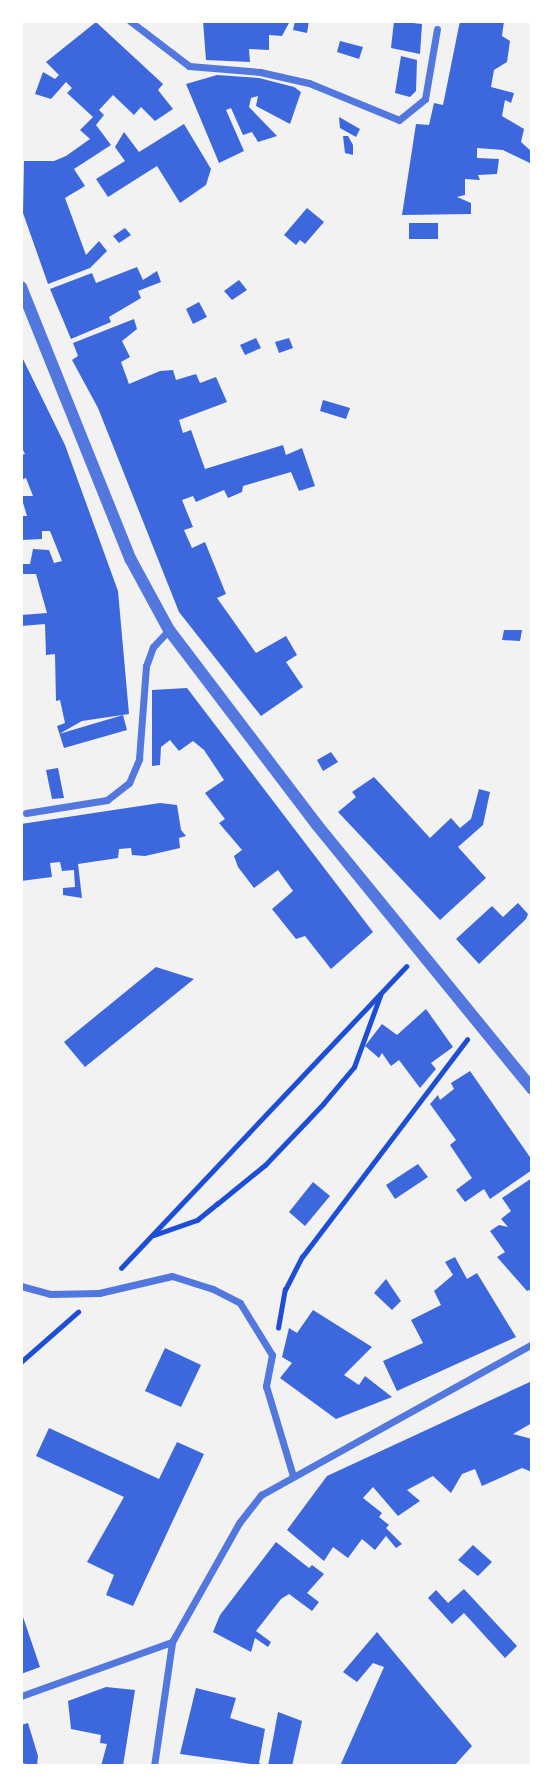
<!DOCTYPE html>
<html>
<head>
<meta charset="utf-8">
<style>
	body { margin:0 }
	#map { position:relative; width:553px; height:1787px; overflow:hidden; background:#f2f2f2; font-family:Cabin,sans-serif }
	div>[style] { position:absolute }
	.building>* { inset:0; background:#3d67dc }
	.path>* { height:4.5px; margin:-2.25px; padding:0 2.25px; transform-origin:2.25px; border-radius:2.25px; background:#1d4ed8 }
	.minor>* { height:7px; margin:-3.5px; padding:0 3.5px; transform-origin:3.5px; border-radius:3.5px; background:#5277de }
	.tertiary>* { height:12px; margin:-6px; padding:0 6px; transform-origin:6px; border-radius:6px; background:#5277de }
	span { translate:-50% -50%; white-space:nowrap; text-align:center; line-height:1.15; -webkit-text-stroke:5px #fff; paint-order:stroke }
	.frame { position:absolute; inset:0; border:23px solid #fff; pointer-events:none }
</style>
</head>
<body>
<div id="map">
	<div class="building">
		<div style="clip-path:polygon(203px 21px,290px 21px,282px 36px,269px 35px,269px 50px,249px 49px,250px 62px,206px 60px)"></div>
		<div style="clip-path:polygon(295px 21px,309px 21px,307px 33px,293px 30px)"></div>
		<div style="clip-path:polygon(394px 21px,422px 24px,420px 54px,391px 48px)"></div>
		<div style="clip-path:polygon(460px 21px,504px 21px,502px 36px,510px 41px,507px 62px,494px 70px,491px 87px,514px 93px,511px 103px,505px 100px,502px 116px,524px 129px,521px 142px,532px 152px,532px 164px,503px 150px,477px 148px,477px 158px,499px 159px,497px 174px,478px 175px,480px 180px,465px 179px,465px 195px,457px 197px,471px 203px,471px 214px,402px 215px,416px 124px,429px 125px,434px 103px,443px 105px)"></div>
		<div style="clip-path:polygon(96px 22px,163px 84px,158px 90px,173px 109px,155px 121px,141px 107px,134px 115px,113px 95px,99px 110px,104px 115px,96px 125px,111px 145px,74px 169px,85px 186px,65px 198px,86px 255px,99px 241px,107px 251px,90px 268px,48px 284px,23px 213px,24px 161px,54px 161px,66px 156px,90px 139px,80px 130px,93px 117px,67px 93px,72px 88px,66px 82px,51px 99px,35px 94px,43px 72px,55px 79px,59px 75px,46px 62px)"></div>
		<div style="clip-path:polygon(340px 41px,363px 47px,359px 59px,337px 52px)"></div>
		<div style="clip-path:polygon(401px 56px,417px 60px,416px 91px,410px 97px,395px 93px)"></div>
		<div style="clip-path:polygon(217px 75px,259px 78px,294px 87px,301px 92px,290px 124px,256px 106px,258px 96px,251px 98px,249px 107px,277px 136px,258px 142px,252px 132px,243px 135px,231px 108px,226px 110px,244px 151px,219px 163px,186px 84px)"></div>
		<div style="clip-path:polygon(339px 117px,360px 129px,356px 137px,340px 128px)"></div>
		<div style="clip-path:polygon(184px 124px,211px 169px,206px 185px,180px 203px,157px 166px,108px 197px,96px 179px,125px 161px,115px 147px,124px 132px,139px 152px)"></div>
		<div style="clip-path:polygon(343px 136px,348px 136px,353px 145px,353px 155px,345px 153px)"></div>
		<div style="clip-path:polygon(307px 208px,324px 222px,305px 244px,300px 240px,296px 245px,284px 235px)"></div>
		<div style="clip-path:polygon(409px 223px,438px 223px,438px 239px,409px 239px)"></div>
		<div style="clip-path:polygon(125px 228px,131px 235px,119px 243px,113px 236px)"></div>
		<div style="clip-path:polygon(137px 267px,143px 280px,157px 271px,161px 282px,138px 291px,141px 298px,109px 317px,111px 322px,71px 339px,50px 289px,92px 273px,96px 283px)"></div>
		<div style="clip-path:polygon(239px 280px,247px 290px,232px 300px,224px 291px)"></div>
		<div style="clip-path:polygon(199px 302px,207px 317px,193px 324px,186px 309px)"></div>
		<div style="clip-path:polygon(134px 319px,137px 329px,122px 341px,130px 357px,121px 362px,129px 384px,160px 371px,173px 370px,176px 380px,196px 374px,200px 383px,216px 377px,227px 402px,179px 420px,183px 433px,191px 430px,205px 469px,283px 445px,286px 455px,302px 448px,315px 486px,299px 491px,291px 472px,243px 486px,242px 492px,228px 498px,224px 490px,196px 502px,193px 496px,182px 500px,193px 527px,184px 530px,192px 548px,205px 542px,226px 594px,217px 598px,256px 653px,286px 636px,297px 655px,286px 662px,303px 687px,261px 716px,179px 612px,98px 408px,72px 360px,78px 356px,73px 343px)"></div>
		<div style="clip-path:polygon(256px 338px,261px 348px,245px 355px,240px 345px)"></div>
		<div style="clip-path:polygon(289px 338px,293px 348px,279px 353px,275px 342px)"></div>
		<div style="clip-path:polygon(21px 355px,65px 445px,118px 591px,129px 714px,82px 721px,59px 734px,123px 715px,127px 730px,64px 748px,57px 726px,65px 723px,60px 700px,56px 701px,55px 654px,46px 655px,45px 624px,21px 626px,21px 615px,47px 613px,36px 574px,21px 574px,21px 564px,30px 564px,33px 549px,49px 550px,54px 563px,62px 561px,50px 531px,42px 531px,42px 539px,21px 540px,21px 516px,27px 516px,21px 496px,33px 496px,26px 478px,21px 480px,21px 455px,25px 454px,21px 446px)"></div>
		<div style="clip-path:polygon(323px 400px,350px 408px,346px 419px,320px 411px)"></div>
		<div style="clip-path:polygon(504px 630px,522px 630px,520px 641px,502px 640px)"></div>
		<div style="clip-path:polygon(187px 688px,373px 932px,331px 969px,305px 936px,296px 939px,272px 909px,293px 891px,278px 870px,254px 888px,238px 867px,234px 856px,242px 850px,219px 823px,225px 819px,205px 793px,224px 780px,204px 750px,193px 741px,179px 751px,170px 740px,161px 747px,160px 765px,152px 766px,152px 690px)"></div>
		<div style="clip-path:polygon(331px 752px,338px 762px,323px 771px,317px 760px)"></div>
		<div style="clip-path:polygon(58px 768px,64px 798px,52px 799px,46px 770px)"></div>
		<div style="clip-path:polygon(374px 777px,430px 838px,451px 818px,460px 828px,471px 819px,479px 789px,490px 792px,483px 825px,458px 847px,486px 878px,440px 920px,338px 812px,356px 797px,352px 792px)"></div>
		<div style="clip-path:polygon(160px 803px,177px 805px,181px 830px,186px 836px,179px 838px,180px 848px,145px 856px,132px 855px,131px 848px,119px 849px,118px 858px,78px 864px,82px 898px,63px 895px,63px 888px,75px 887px,74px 870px,62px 871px,60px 862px,50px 863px,52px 877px,21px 881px,21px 824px)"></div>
		<div style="clip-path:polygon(518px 903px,528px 914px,526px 919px,479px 964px,456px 939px,492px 906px,503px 917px)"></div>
		<div style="clip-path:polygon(156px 967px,194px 979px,85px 1067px,64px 1042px)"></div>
		<div style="clip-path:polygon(426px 1009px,453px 1047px,431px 1063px,436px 1069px,420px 1088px,399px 1060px,391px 1066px,382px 1053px,379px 1058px,365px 1046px,382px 1024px,397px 1035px)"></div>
		<div style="clip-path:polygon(470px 1071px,532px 1160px,532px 1170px,490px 1199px,484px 1189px,465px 1202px,456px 1190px,472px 1178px,450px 1145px,456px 1140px,430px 1104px,438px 1095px,440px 1100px,454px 1089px,451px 1083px)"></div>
		<div style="clip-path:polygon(418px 1164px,428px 1177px,395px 1199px,386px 1185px)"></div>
		<div style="clip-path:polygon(532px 1178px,532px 1289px,527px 1291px,497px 1257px,505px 1252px,490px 1231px,499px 1225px,508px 1227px,501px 1219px,511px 1211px,502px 1198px)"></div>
		<div style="clip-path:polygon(313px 1182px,330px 1196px,305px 1226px,289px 1212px)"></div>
		<div style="clip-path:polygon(455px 1257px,467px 1279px,477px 1273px,516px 1337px,397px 1391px,383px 1361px,423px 1343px,411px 1320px,441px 1305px,434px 1291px,453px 1275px,445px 1262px)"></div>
		<div style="clip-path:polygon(386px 1279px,401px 1301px,392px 1310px,374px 1293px)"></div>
		<div style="clip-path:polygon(313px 1310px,372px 1347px,344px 1375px,359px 1385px,365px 1376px,392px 1397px,336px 1419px,280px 1378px,292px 1363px,282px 1357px,289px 1328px,297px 1333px)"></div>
		<div style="clip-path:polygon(165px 1348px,201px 1365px,181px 1407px,145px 1391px)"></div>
		<div style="clip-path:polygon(532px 1381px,532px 1423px,513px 1434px,532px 1439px,532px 1472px,522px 1468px,482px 1486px,475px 1469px,462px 1474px,451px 1493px,433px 1476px,407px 1490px,420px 1501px,398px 1516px,373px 1487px,363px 1498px,382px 1513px,379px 1517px,389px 1525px,386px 1528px,402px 1544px,396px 1548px,386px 1536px,375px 1550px,362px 1539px,348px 1558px,333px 1547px,324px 1561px,287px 1530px,327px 1476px)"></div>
		<div style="clip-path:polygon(49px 1428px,159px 1479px,177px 1442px,204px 1454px,133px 1606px,106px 1595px,114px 1575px,87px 1562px,124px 1497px,36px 1456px)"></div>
		<div style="clip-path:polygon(276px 1542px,309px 1568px,312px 1565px,324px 1574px,307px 1593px,319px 1602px,312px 1611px,289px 1594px,281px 1599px,256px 1631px,271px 1642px,268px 1647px,255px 1638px,251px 1652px,213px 1632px,220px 1615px)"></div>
		<div style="clip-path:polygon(473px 1545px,492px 1562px,478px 1576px,458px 1560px)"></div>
		<div style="clip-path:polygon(464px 1589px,517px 1646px,505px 1658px,464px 1613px,452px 1624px,428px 1598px,436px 1590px,448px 1603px)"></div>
		<div style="clip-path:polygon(21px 1611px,40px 1667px,21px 1674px)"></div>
		<div style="clip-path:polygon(377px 1632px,472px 1746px,454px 1766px,340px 1766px,384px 1667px,373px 1663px,357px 1682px,343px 1672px)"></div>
		<div style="clip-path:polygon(106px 1687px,135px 1690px,123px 1766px,101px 1766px,107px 1744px,100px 1743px,101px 1735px,71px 1729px,68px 1701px)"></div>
		<div style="clip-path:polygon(196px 1688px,236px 1698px,230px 1718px,265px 1729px,259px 1763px,265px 1766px,180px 1754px)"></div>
		<div style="clip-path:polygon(278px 1712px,302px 1721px,292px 1766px,268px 1766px)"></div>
		<div style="clip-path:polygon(28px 1723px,38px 1756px,37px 1766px,21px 1763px,21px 1725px)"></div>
	</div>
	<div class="path">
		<div style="left:154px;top:1235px;width:46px;rotate:-19.2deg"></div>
		<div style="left:197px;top:1220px;width:26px;rotate:-39deg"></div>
		<div style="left:217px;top:1204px;width:62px;rotate:-39.1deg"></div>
		<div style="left:265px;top:1165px;width:84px;rotate:-46.4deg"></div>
		<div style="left:323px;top:1104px;width:48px;rotate:-50deg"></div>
		<div style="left:354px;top:1067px;width:76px;rotate:-69.9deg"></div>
		<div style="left:121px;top:1268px;width:415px;rotate:-46.6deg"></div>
		<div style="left:278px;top:1328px;width:39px;rotate:-80deg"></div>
		<div style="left:285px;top:1290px;width:37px;rotate:-63deg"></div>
		<div style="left:302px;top:1257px;width:273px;rotate:-52.8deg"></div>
		<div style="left:21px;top:1362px;width:76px;rotate:-41.3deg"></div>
	</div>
	<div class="minor">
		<div style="left:130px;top:21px;width:74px;rotate:37.3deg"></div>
		<div style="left:189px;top:66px;width:71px;rotate:4.8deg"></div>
		<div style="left:260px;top:72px;width:50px;rotate:12.7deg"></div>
		<div style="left:309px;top:83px;width:97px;rotate:22.3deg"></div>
		<div style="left:399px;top:120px;width:33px;rotate:-39deg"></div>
		<div style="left:425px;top:99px;width:71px;rotate:-80.3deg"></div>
		<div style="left:26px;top:813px;width:82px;rotate:-9.1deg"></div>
		<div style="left:107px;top:800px;width:28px;rotate:-38deg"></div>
		<div style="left:129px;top:783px;width:26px;rotate:-67deg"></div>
		<div style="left:139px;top:759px;width:93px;rotate:-85.7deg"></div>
		<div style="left:146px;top:666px;width:20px;rotate:-70deg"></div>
		<div style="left:153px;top:647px;width:23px;rotate:-47deg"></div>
		<div style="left:21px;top:1286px;width:31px;rotate:15deg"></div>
		<div style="left:51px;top:1294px;width:48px;rotate:-1.2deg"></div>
		<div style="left:99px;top:1293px;width:75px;rotate:-13.1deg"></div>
		<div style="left:172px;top:1276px;width:43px;rotate:17.6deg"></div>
		<div style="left:213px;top:1289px;width:30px;rotate:27deg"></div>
		<div style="left:240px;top:1303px;width:61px;rotate:58.4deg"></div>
		<div style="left:272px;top:1355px;width:32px;rotate:101deg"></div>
		<div style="left:266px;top:1386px;width:94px;rotate:73.3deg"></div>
		<div style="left:21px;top:1696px;width:160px;rotate:-19.7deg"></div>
		<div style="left:154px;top:1766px;width:125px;rotate:-81.7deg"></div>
		<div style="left:172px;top:1642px;width:137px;rotate:-60.6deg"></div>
		<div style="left:239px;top:1523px;width:36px;rotate:-52deg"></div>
		<div style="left:261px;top:1495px;width:310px;rotate:-29.1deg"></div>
	</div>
	<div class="tertiary">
		<div style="left:21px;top:287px;width:294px;rotate:68.1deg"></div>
		<div style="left:131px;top:560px;width:80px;rotate:61.5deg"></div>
		<div style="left:169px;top:630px;width:245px;rotate:52.8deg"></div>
		<div style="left:317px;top:825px;width:340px;rotate:50.8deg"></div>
	</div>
	<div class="frame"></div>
</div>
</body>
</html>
